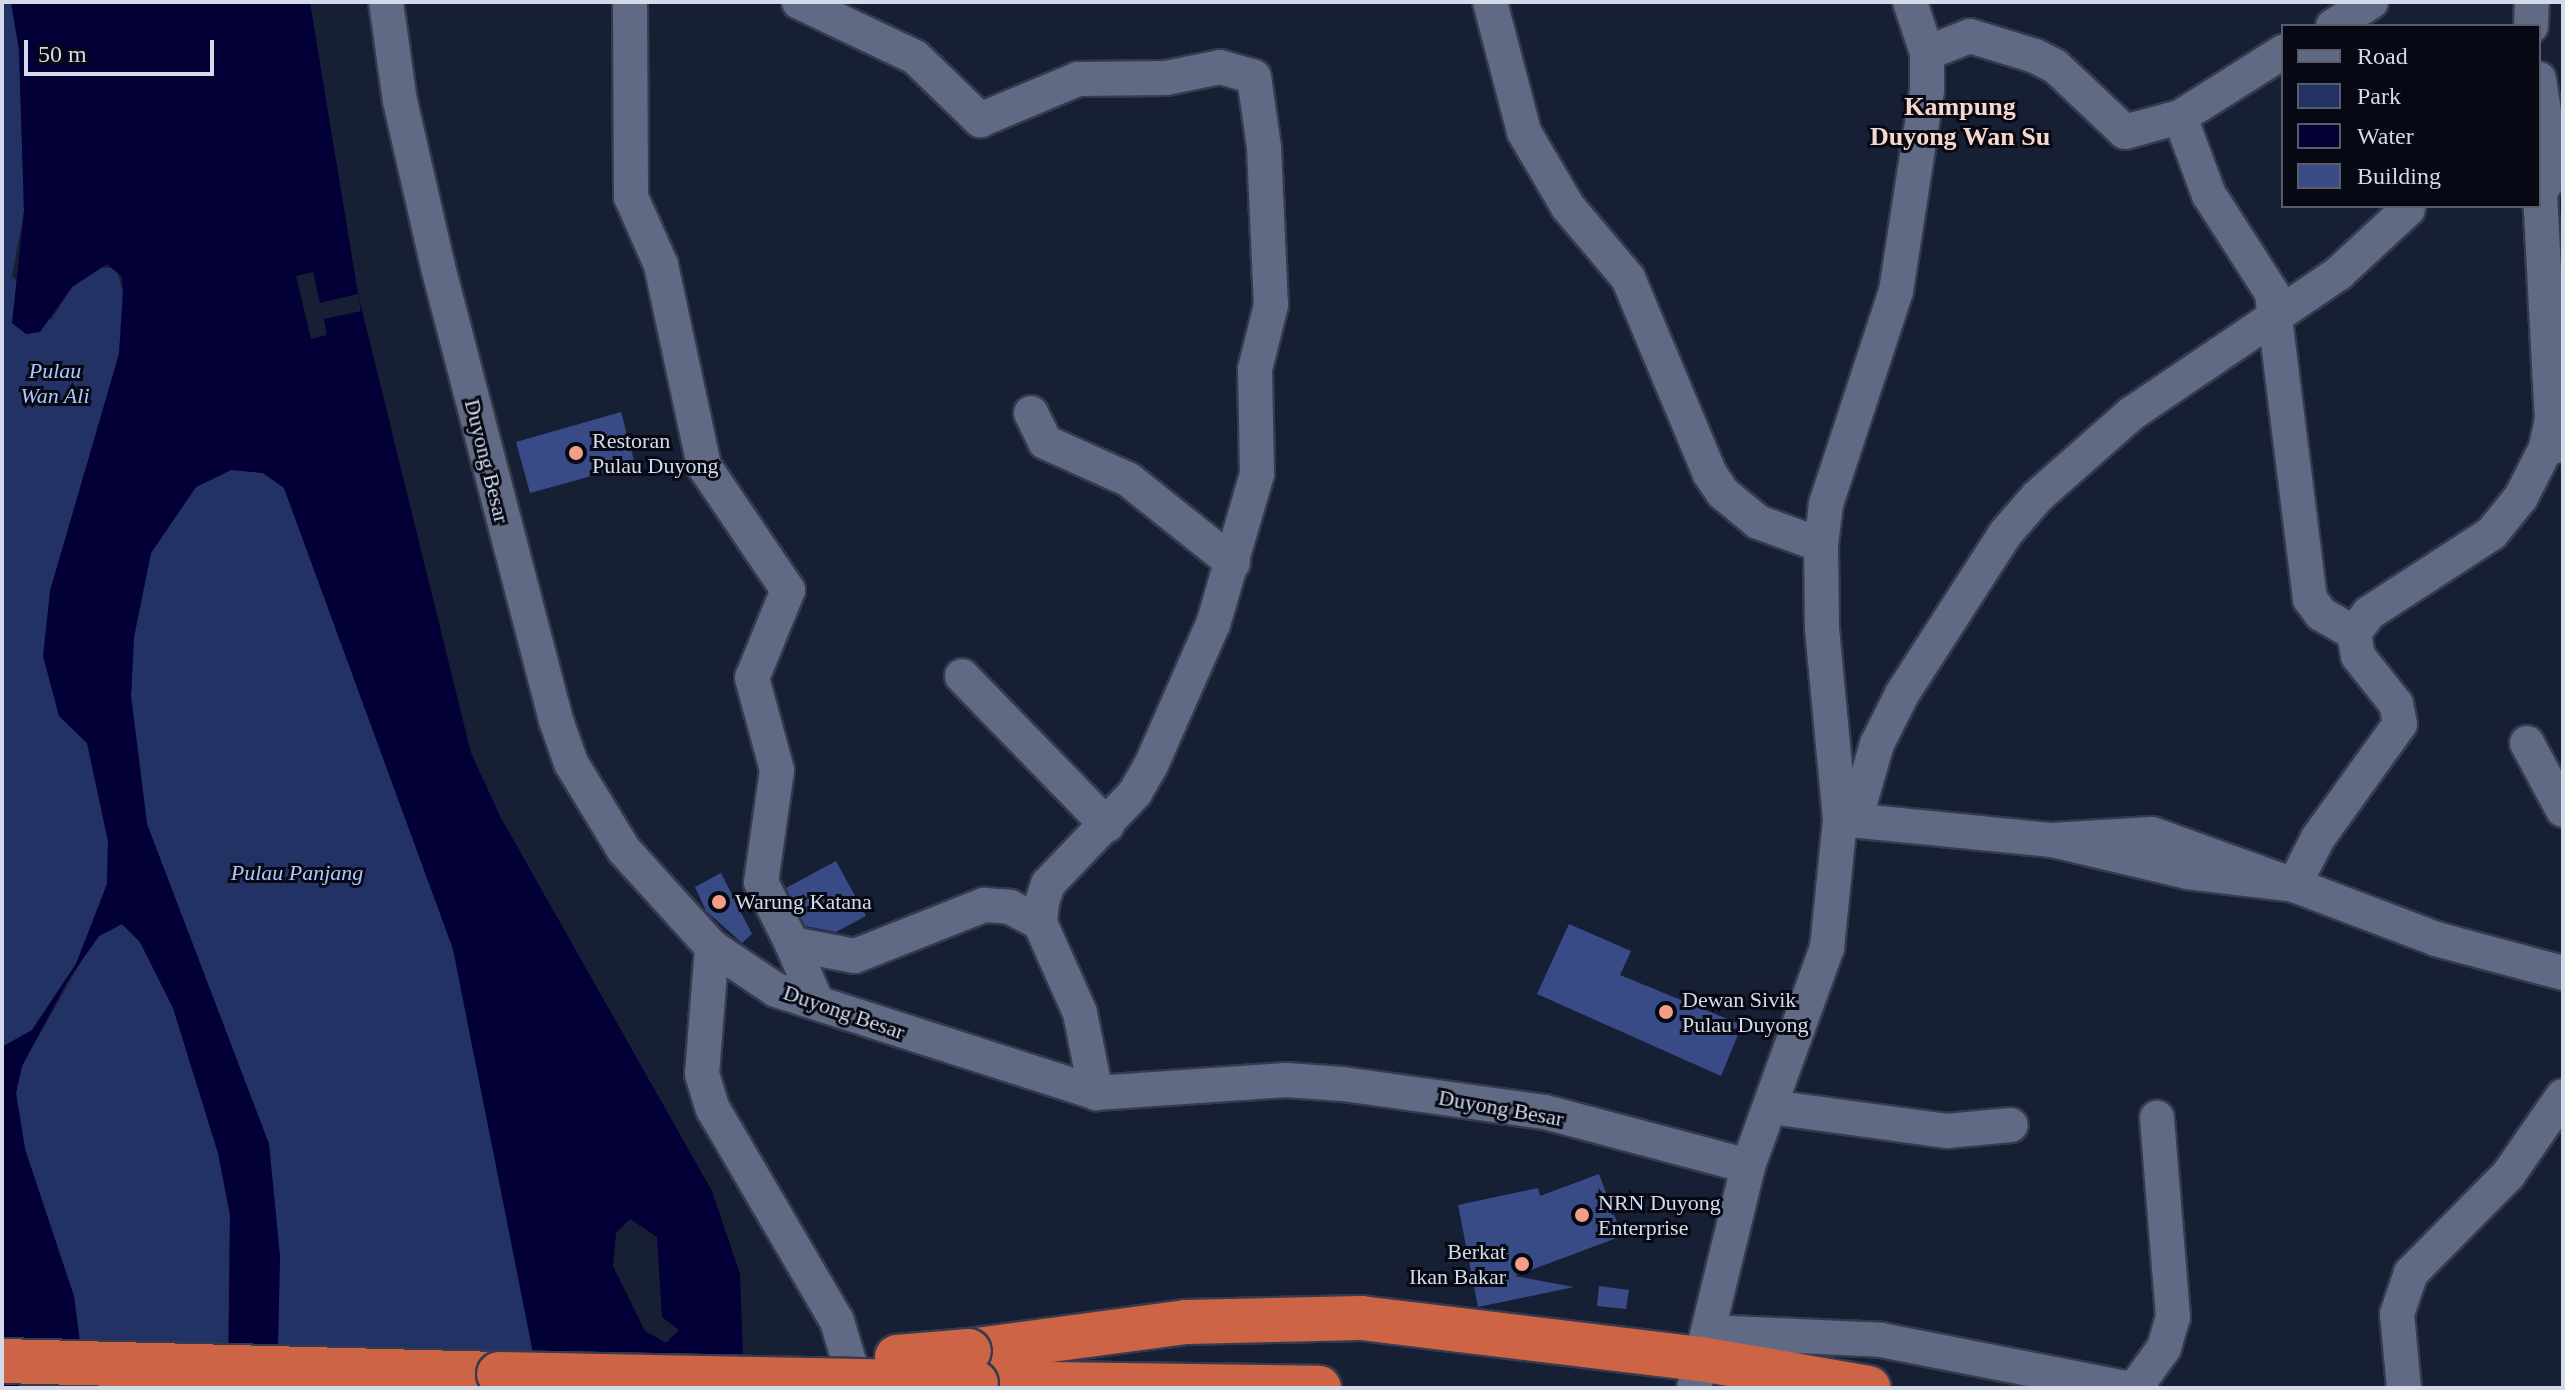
<!DOCTYPE html>
<html>
<head>
<meta charset="utf-8">
<style>
	body { margin:0 }
	#map { position:relative; width:2565px; height:1390px; overflow:hidden; background:#171f35; font-family:"Times New Roman",serif }
	div>[style] { position:absolute }
	.green>* { inset:0; background:#233265 }
	.water>* { inset:0; background:#030038 }
	.pier>* { inset:0; background:#171f35 }
	.building>* { inset:0; background:#384b87 }
	.roads { filter:drop-shadow(2px 0 #363a4d) drop-shadow(-2px 0 #363a4d) drop-shadow(0 2px #363a4d) drop-shadow(0 -2px #363a4d) }
	.minor>* { height:34px; margin:-17px; padding:0 17px; transform-origin:17px; border-radius:17px; background:#606a85 }
	.highway>* { height:44px; margin:-22px; padding:0 22px; transform-origin:22px; border-radius:22px; background:#cd6446 }
	.bridges { filter:drop-shadow(2px 0 #363a4d) drop-shadow(-2px 0 #363a4d) drop-shadow(0 2px #363a4d) drop-shadow(0 -2px #363a4d) }
	.highway-bridge>* { height:44px; margin:-22px; padding:0 22px; transform-origin:22px; border-radius:22px; background:#cd6446 }
	.dots>* { width:22px; height:22px; translate:-50% -50%; box-sizing:border-box; border:4px solid #060913; border-radius:50% }
	span { translate:-50% -50%; white-space:nowrap; text-align:center; line-height:1.15; -webkit-text-stroke:6px #060913; paint-order:stroke }
	.park-label { font-size:22px; color:#b1c5fc; font-style:italic }
	.poi-label { font-size:22px; color:#d4daea }
	.left { translate:0 -50%; text-align:left }
	.right { translate:-100% -50%; text-align:right }
	.street-label { font-size:22px; color:#d4daea }
	.quarter-label { font-size:26px; color:#f7d6cc; font-weight:700 }
	.frame { position:absolute; inset:0; border:4px solid #d4daea; pointer-events:none }
	.legend { position:absolute; left:2281px; top:24px; width:260px; height:184px; box-sizing:border-box; background:#060913; border:2px solid #585d69; margin:0; padding:10px 14px; list-style:none; font-size:24px; color:#d4daea }
	.legend li { display:flex; align-items:center; gap:16px; height:40px }
	.legend b { width:40px; border:2px solid #585d69 }
	.scale { position:absolute; left:24px; top:40px; width:190px; height:36px; box-sizing:border-box; border:4px solid #d4daea; border-top:0; padding-left:10px; font-size:24px; line-height:28px; white-space:nowrap; color:#d4daea; -webkit-text-stroke:6px #060913; paint-order:stroke }
</style>
</head>
<body>
<div id="map">
	<div class="green">
		<div style="clip-path:polygon(2px 2px,11px 2px,19px 50px,24px 211px,12px 276px,51px 320px,72px 287px,95px 268px,116px 268px,123px 292px,119px 354px,50px 591px,59px 716px,87px 743px,108px 841px,107px 884px,76px 964px,32px 1030px,2px 1047px)"></div>
		<div style="clip-path:polygon(231px 470px,263px 473px,284px 488px,453px 949px,540px 1388px,277px 1388px,280px 1257px,269px 1144px,147px 824px,131px 696px,134px 637px,151px 553px,196px 487px)"></div>
		<div style="clip-path:polygon(122px 924px,140px 942px,173px 1008px,218px 1153px,230px 1215px,228px 1388px,2px 1388px,2px 1265px,73px 1295px,25px 1149px,16px 1093px,22px 1066px,87px 951px,99px 936px)"></div>
	</div>
	<div class="water">
		<div style="clip-path:polygon(evenodd,11px 2px,310px 2px,358px 294px,471px 753px,501px 818px,712px 1191px,740px 1274px,744px 1388px,540px 1388px,453px 949px,284px 488px,263px 473px,231px 470px,196px 487px,151px 553px,134px 637px,131px 696px,147px 824px,269px 1144px,280px 1257px,277px 1388px,228px 1388px,230px 1215px,218px 1153px,173px 1008px,140px 942px,122px 924px,99px 936px,68px 980px,22px 1066px,16px 1093px,25px 1149px,74px 1296px,86px 1388px,2px 1388px,2px 1047px,32px 1030px,76px 964px,107px 884px,108px 841px,87px 743px,59px 716px,43px 656px,50px 591px,119px 354px,123px 292px,122px 277px,107px 264px,72px 287px,40px 332px,26px 334px,12px 323px,24px 211px,19px 50px,11px 2px,630px 1219px,657px 1237px,662px 1317px,679px 1330px,666px 1343px,645px 1331px,613px 1266px,616px 1233px,630px 1219px)"></div>
	</div>
	<div class="pier">
		<div style="clip-path:polygon(313px 272px,320px 303px,358px 294px,361px 311px,324px 319px,327px 335px,311px 339px,296px 276px)"></div>
	</div>
	<div class="building">
		<div style="clip-path:polygon(621px 412px,635px 464px,530px 493px,516px 442px)"></div>
		<div style="clip-path:polygon(836px 861px,866px 916px,836px 932px,805px 926px,786px 888px)"></div>
		<div style="clip-path:polygon(721px 873px,752px 934px,742px 943px,706px 911px,695px 887px)"></div>
		<div style="clip-path:polygon(1569px 924px,1631px 951px,1620px 975px,1742px 1025px,1721px 1076px,1537px 994px)"></div>
		<div style="clip-path:polygon(1599px 1174px,1622px 1236px,1515px 1276px,1574px 1287px,1478px 1307px,1458px 1205px,1538px 1188px,1540px 1196px)"></div>
		<div style="clip-path:polygon(1599px 1286px,1629px 1290px,1626px 1309px,1597px 1306px)"></div>
	</div>
	<div class="roads">
		<div class="minor">
			<div style="left:386px;top:2px;width:100px;rotate:82deg"></div>
			<div style="left:400px;top:101px;width:174px;rotate:77.1deg"></div>
			<div style="left:439px;top:271px;width:464px;rotate:75.4deg"></div>
			<div style="left:556px;top:720px;width:46px;rotate:70.8deg"></div>
			<div style="left:571px;top:763px;width:102px;rotate:58.7deg"></div>
			<div style="left:624px;top:850px;width:131px;rotate:47.8deg"></div>
			<div style="left:712px;top:947px;width:77px;rotate:33.9deg"></div>
			<div style="left:776px;top:990px;width:336px;rotate:17.8deg"></div>
			<div style="left:1096px;top:1093px;width:190px;rotate:-3.9deg"></div>
			<div style="left:1286px;top:1080px;width:57px;rotate:4deg"></div>
			<div style="left:1343px;top:1084px;width:204px;rotate:7.9deg"></div>
			<div style="left:1545px;top:1112px;width:210px;rotate:14.9deg"></div>
			<div style="left:630px;top:2px;width:195px;rotate:89.7deg"></div>
			<div style="left:631px;top:197px;width:74px;rotate:66.2deg"></div>
			<div style="left:661px;top:265px;width:206px;rotate:77.9deg"></div>
			<div style="left:704px;top:466px;width:150px;rotate:55.9deg"></div>
			<div style="left:788px;top:590px;width:95px;rotate:112.2deg"></div>
			<div style="left:752px;top:678px;width:95px;rotate:74.8deg"></div>
			<div style="left:777px;top:770px;width:113px;rotate:98.1deg"></div>
			<div style="left:761px;top:882px;width:69px;rotate:63.4deg"></div>
			<div style="left:799px;top:2px;width:128px;rotate:25.4deg"></div>
			<div style="left:915px;top:57px;width:91px;rotate:44.1deg"></div>
			<div style="left:980px;top:120px;width:106px;rotate:-22.7deg"></div>
			<div style="left:1078px;top:79px;width:88px;rotate:-0.7deg"></div>
			<div style="left:1166px;top:78px;width:55px;rotate:-11.5deg"></div>
			<div style="left:1220px;top:67px;width:35px;rotate:16deg"></div>
			<div style="left:1254px;top:77px;width:71px;rotate:81.9deg"></div>
			<div style="left:1264px;top:147px;width:158px;rotate:87.5deg"></div>
			<div style="left:1271px;top:305px;width:66px;rotate:104deg"></div>
			<div style="left:1255px;top:369px;width:105px;rotate:88.9deg"></div>
			<div style="left:1257px;top:474px;width:156px;rotate:106.3deg"></div>
			<div style="left:1213px;top:624px;width:154px;rotate:113.7deg"></div>
			<div style="left:1151px;top:765px;width:32px;rotate:120deg"></div>
			<div style="left:1135px;top:793px;width:126px;rotate:133.7deg"></div>
			<div style="left:1048px;top:884px;width:20px;rotate:108deg"></div>
			<div style="left:1042px;top:903px;width:20px;rotate:96deg"></div>
			<div style="left:1040px;top:923px;width:98px;rotate:66deg"></div>
			<div style="left:1080px;top:1013px;width:82px;rotate:78.7deg"></div>
			<div style="left:1490px;top:2px;width:134px;rotate:75.3deg"></div>
			<div style="left:1524px;top:132px;width:87px;rotate:59.6deg"></div>
			<div style="left:1568px;top:207px;width:93px;rotate:49.8deg"></div>
			<div style="left:1628px;top:278px;width:212px;rotate:67.3deg"></div>
			<div style="left:1710px;top:474px;width:23px;rotate:56deg"></div>
			<div style="left:1723px;top:493px;width:45px;rotate:39.6deg"></div>
			<div style="left:1758px;top:522px;width:67px;rotate:20.1deg"></div>
			<div style="left:2333px;top:26px;width:45px;rotate:-32.3deg"></div>
			<div style="left:2531px;top:26px;width:24px;rotate:-88deg"></div>
			<div style="left:1927px;top:53px;width:46px;rotate:-21.6deg"></div>
			<div style="left:1970px;top:36px;width:68px;rotate:17.1deg"></div>
			<div style="left:2035px;top:56px;width:22px;rotate:27deg"></div>
			<div style="left:2055px;top:66px;width:96px;rotate:43.3deg"></div>
			<div style="left:2125px;top:132px;width:57px;rotate:-15.3deg"></div>
			<div style="left:2180px;top:117px;width:122px;rotate:-32.3deg"></div>
			<div style="left:2539px;top:79px;width:93px;rotate:81.3deg"></div>
			<div style="left:2553px;top:171px;width:26px;rotate:121deg"></div>
			<div style="left:2540px;top:193px;width:226px;rotate:87deg"></div>
			<div style="left:2552px;top:419px;width:30px;rotate:102deg"></div>
			<div style="left:2546px;top:448px;width:17px;rotate:-10deg"></div>
			<div style="left:1031px;top:413px;width:32px;rotate:64deg"></div>
			<div style="left:1045px;top:442px;width:92px;rotate:24.3deg"></div>
			<div style="left:1129px;top:480px;width:133px;rotate:38.6deg"></div>
			<div style="left:2354px;top:633px;width:25px;rotate:-53deg"></div>
			<div style="left:2369px;top:613px;width:147px;rotate:-33deg"></div>
			<div style="left:2492px;top:533px;width:46px;rotate:-51.1deg"></div>
			<div style="left:2521px;top:497px;width:55px;rotate:-63deg"></div>
			<div style="left:962px;top:676px;width:208px;rotate:45.8deg"></div>
			<div style="left:2527px;top:743px;width:76px;rotate:61.8deg"></div>
			<div style="left:1840px;top:819px;width:213px;rotate:5.7deg"></div>
			<div style="left:2052px;top:840px;width:139px;rotate:13.3deg"></div>
			<div style="left:2187px;top:872px;width:108px;rotate:6.9deg"></div>
			<div style="left:2294px;top:885px;width:152px;rotate:20.8deg"></div>
			<div style="left:2436px;top:939px;width:131px;rotate:15deg"></div>
			<div style="left:1855px;top:820px;width:79px;rotate:-73.9deg"></div>
			<div style="left:1877px;top:744px;width:56px;rotate:-63.4deg"></div>
			<div style="left:1902px;top:694px;width:190px;rotate:-57.2deg"></div>
			<div style="left:2005px;top:534px;width:50px;rotate:-49deg"></div>
			<div style="left:2038px;top:496px;width:124px;rotate:-41.4deg"></div>
			<div style="left:2131px;top:414px;width:251px;rotate:-34.1deg"></div>
			<div style="left:2339px;top:273px;width:94px;rotate:-42.8deg"></div>
			<div style="left:2052px;top:840px;width:100px;rotate:-3.4deg"></div>
			<div style="left:2152px;top:834px;width:151px;rotate:19.8deg"></div>
			<div style="left:2294px;top:885px;width:53px;rotate:-62.9deg"></div>
			<div style="left:2318px;top:838px;width:140px;rotate:-54.3deg"></div>
			<div style="left:2400px;top:724px;width:20px;rotate:-101deg"></div>
			<div style="left:2396px;top:704px;width:61px;rotate:-128.4deg"></div>
			<div style="left:2358px;top:656px;width:23px;rotate:-100deg"></div>
			<div style="left:2354px;top:633px;width:38px;rotate:-150deg"></div>
			<div style="left:2321px;top:614px;width:19px;rotate:-126deg"></div>
			<div style="left:2310px;top:599px;width:308px;rotate:-97.1deg"></div>
			<div style="left:2272px;top:293px;width:117px;rotate:-122.7deg"></div>
			<div style="left:2209px;top:195px;width:83px;rotate:-110.4deg"></div>
			<div style="left:712px;top:947px;width:127px;rotate:94.5deg"></div>
			<div style="left:702px;top:1074px;width:37px;rotate:73deg"></div>
			<div style="left:713px;top:1109px;width:246px;rotate:59.7deg"></div>
			<div style="left:837px;top:1321px;width:70px;rotate:73.4deg"></div>
			<div style="left:817px;top:1003px;width:64px;rotate:-113deg"></div>
			<div style="left:792px;top:944px;width:64px;rotate:10.8deg"></div>
			<div style="left:855px;top:956px;width:139px;rotate:-21.6deg"></div>
			<div style="left:984px;top:905px;width:26px;rotate:4deg"></div>
			<div style="left:1010px;top:907px;width:34px;rotate:28deg"></div>
			<div style="left:1771px;top:1107px;width:178px;rotate:7.8deg"></div>
			<div style="left:1947px;top:1131px;width:64px;rotate:-5.4deg"></div>
			<div style="left:1708px;top:1332px;width:173px;rotate:2.6deg"></div>
			<div style="left:1881px;top:1340px;width:249px;rotate:11.1deg"></div>
			<div style="left:1694px;top:1388px;width:228px;rotate:-76.3deg"></div>
			<div style="left:1748px;top:1166px;width:232px;rotate:-70.1deg"></div>
			<div style="left:1827px;top:948px;width:130px;rotate:-84.2deg"></div>
			<div style="left:1840px;top:819px;width:192px;rotate:-95.4deg"></div>
			<div style="left:1822px;top:628px;width:83px;rotate:-90.7deg"></div>
			<div style="left:1821px;top:545px;width:41px;rotate:-83deg"></div>
			<div style="left:1826px;top:504px;width:224px;rotate:-71.8deg"></div>
			<div style="left:1896px;top:291px;width:203px;rotate:-81.2deg"></div>
			<div style="left:1927px;top:90px;width:37px;rotate:-90deg"></div>
			<div style="left:1927px;top:53px;width:54px;rotate:-108.4deg"></div>
			<div style="left:2135px;top:1388px;width:49px;rotate:-54.1deg"></div>
			<div style="left:2164px;top:1348px;width:32px;rotate:-74deg"></div>
			<div style="left:2173px;top:1317px;width:200px;rotate:-94.6deg"></div>
			<div style="left:2404px;top:1388px;width:74px;rotate:-95.4deg"></div>
			<div style="left:2397px;top:1314px;width:43px;rotate:-71.1deg"></div>
			<div style="left:2411px;top:1273px;width:138px;rotate:-45.3deg"></div>
			<div style="left:2508px;top:1175px;width:96px;rotate:-55.2deg"></div>
		</div>
		<div class="highway">
			<div style="left:969px;top:1351px;width:219px;rotate:-7.6deg"></div>
			<div style="left:1186px;top:1322px;width:175px;rotate:-1.3deg"></div>
			<div style="left:1361px;top:1318px;width:342px;rotate:6.9deg"></div>
			<div style="left:1701px;top:1359px;width:170px;rotate:9.8deg"></div>
			<div style="left:2px;top:1361px;width:497px;rotate:1.5deg"></div>
			<div style="left:976px;top:1383px;width:343px;rotate:0.8deg"></div>
		</div>
	</div>
	<div class="bridges">
		<div class="highway-bridge">
			<div style="left:897px;top:1357px;width:72px;rotate:-4.8deg"></div>
			<div style="left:499px;top:1374px;width:477px;rotate:1.1deg"></div>
		</div>
	</div>
	<div class="dots">
		<div style="left:576px;top:453px;background:#f49e86"></div>
		<div style="left:719px;top:902px;background:#f49e86"></div>
		<div style="left:1666px;top:1012px;background:#f49e86"></div>
		<div style="left:1582px;top:1215px;background:#f49e86"></div>
		<div style="left:1522px;top:1264px;background:#f49e86"></div>
	</div>
	<div class="park-label">
		<span style="left:55px;top:383px">Pulau<br>Wan Ali</span>
		<span style="left:297px;top:873px">Pulau Panjang</span>
	</div>
	<div class="poi-label">
		<span class="left" style="left:592px;top:453px">Restoran<br>Pulau Duyong</span>
		<span class="left" style="left:735px;top:902px">Warung Katana</span>
		<span class="left" style="left:1682px;top:1012px">Dewan Sivik<br>Pulau Duyong</span>
		<span class="left" style="left:1598px;top:1215px">NRN Duyong<br>Enterprise</span>
		<span class="right" style="left:1506px;top:1264px">Berkat<br>Ikan Bakar</span>
	</div>
	<div class="street-label">
		<span style="left:487px;top:461px;rotate:76deg">Duyong Besar</span>
		<span style="left:844px;top:1012px;rotate:19deg">Duyong Besar</span>
		<span style="left:1501px;top:1108px;rotate:10deg">Duyong Besar</span>
	</div>
	<div class="quarter-label">
		<span style="left:1960px;top:122px">Kampung<br>Duyong Wan Su</span>
	</div>
	<div class="frame"></div>
	<ul class="legend">
	<li><b style="height:10px;background:#606a85"></b>Road</li>
	<li><b style="height:22px;background:#233265"></b>Park</li>
	<li><b style="height:22px;background:#030038"></b>Water</li>
	<li><b style="height:22px;background:#384b87"></b>Building</li>
	</ul>
	<div class="scale">50 m</div>
</div>
</body>
</html>
